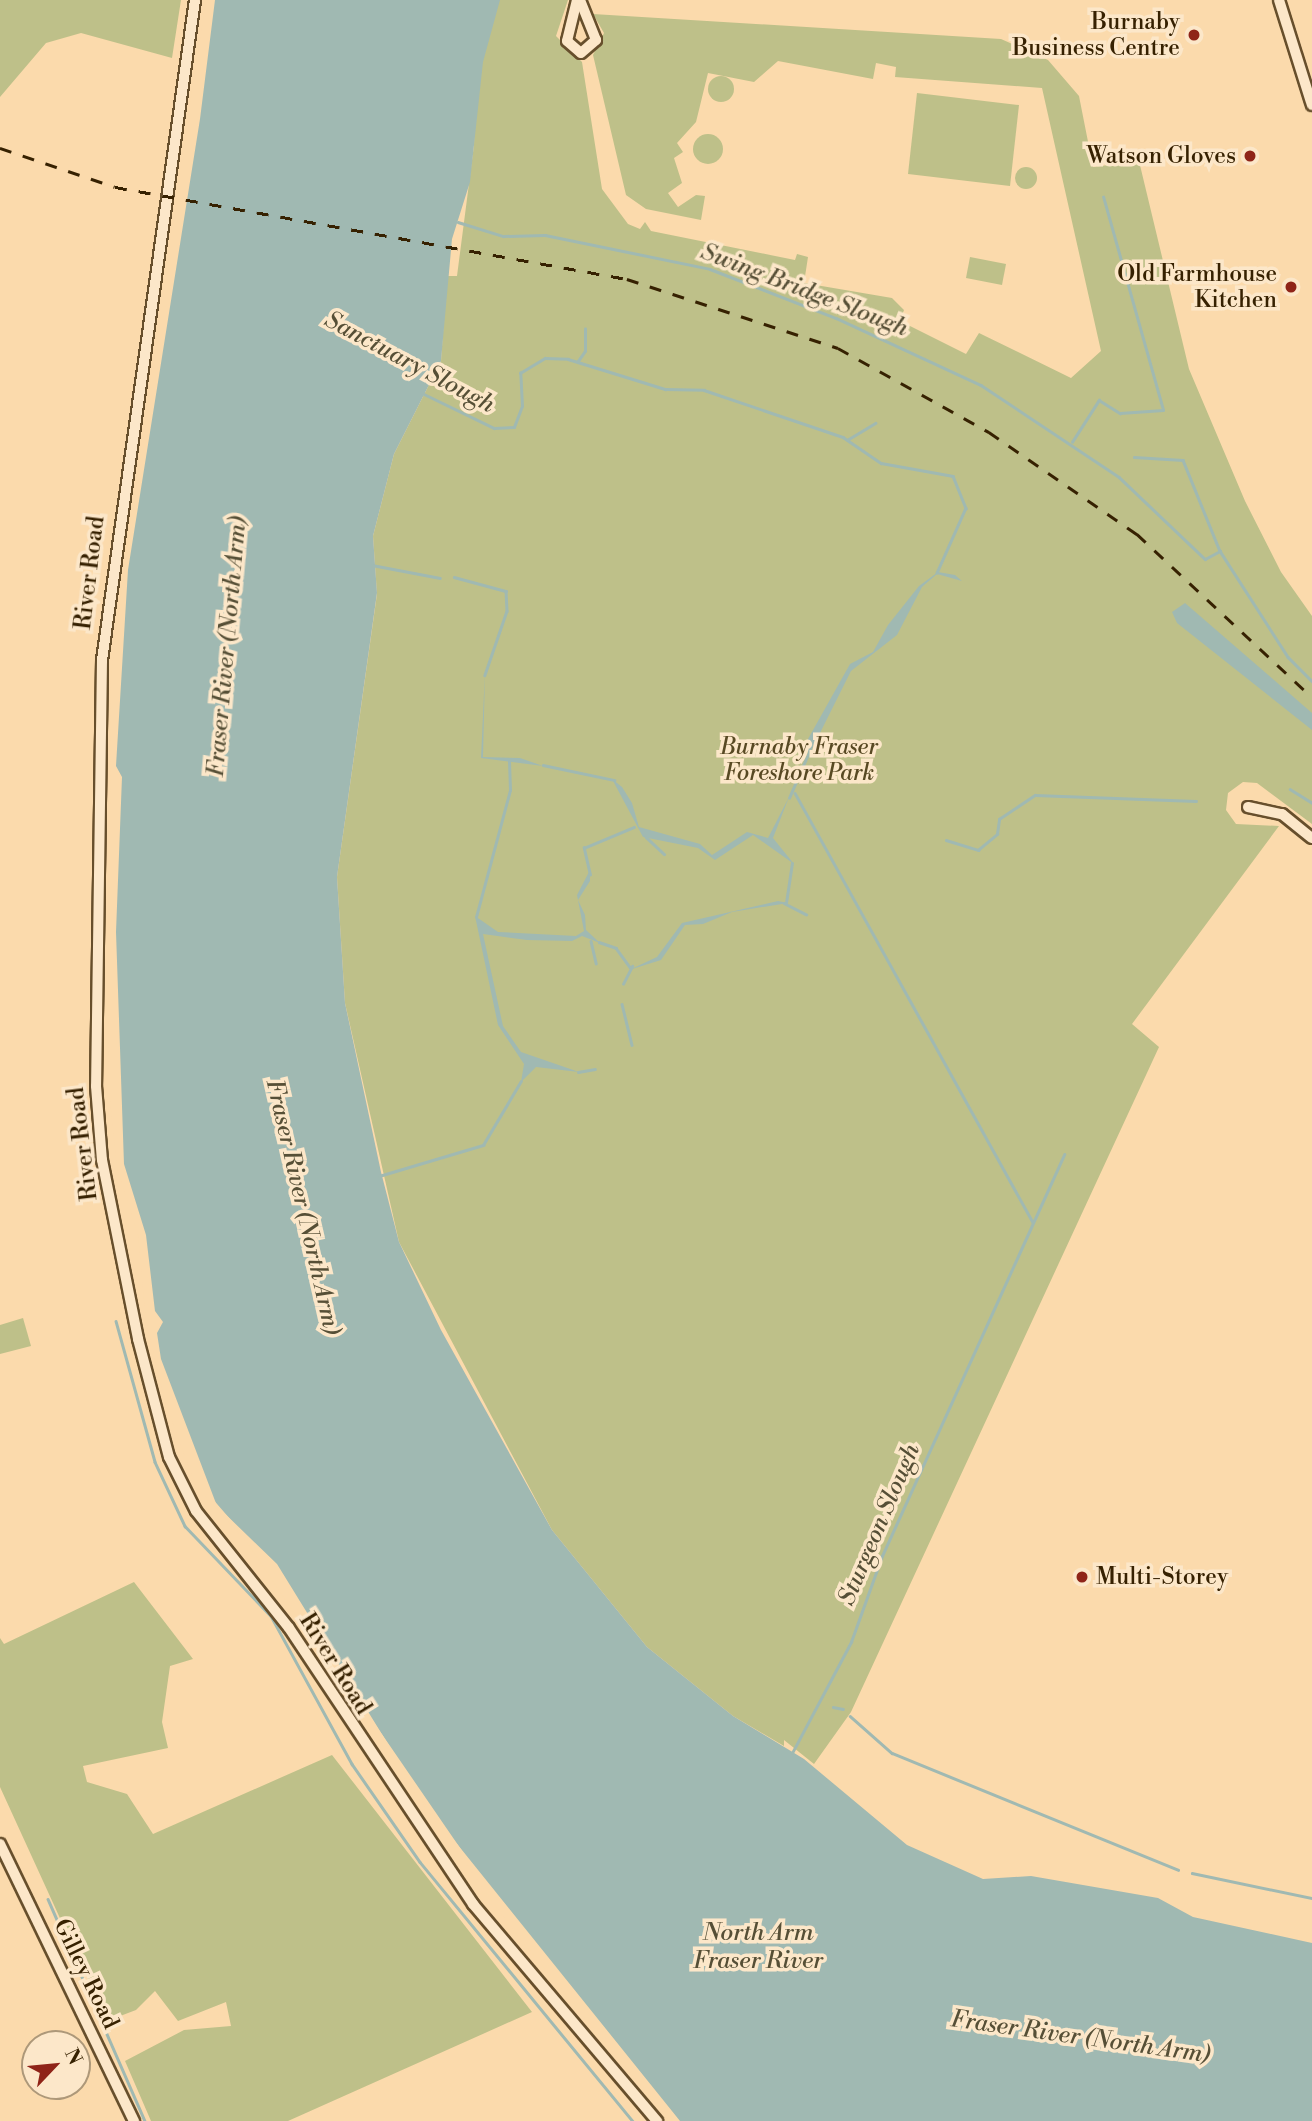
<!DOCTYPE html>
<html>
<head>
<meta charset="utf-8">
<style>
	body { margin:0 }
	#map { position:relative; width:1312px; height:2121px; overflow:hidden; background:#fbdaac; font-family:"Libre Bodoni",serif }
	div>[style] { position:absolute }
	.green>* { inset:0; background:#bec089 }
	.round { border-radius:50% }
	.water>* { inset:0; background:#a0b9b2 }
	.pier>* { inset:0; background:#fbdaac }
	.stream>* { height:2.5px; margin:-1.25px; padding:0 1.25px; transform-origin:1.25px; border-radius:1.25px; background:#a0b9b2 }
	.roads { filter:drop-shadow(2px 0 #674f2c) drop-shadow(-2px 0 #674f2c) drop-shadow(0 2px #674f2c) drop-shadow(0 -2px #674f2c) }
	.minor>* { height:10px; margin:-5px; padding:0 5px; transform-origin:5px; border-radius:5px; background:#fce7c9 }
	.rail>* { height:2.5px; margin-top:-1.25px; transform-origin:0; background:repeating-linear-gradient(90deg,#362101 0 12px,transparent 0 24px) }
	.dots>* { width:19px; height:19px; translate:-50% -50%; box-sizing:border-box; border:4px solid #fce7c9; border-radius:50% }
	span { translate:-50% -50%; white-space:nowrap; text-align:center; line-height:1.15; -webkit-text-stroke:7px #fce7c9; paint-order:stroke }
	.poi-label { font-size:23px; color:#362101 }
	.right { translate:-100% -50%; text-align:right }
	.left { translate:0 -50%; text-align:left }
	.street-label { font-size:23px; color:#362101 }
	.park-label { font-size:23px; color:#584923; font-style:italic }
	.water-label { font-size:24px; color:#564f36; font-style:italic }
	.north { position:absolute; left:21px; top:2030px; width:70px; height:70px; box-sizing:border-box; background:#fce7c9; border:2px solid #ad9879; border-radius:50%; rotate:64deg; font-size:19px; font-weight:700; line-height:28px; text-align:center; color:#362101 }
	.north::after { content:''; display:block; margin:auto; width:24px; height:32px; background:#8f2418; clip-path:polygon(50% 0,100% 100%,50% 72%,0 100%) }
</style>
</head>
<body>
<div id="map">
	<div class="green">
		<div style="clip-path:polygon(0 0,181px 0,172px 58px,81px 33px,46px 43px,0 97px)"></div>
		<div style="clip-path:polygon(477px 0,568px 0,556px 36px,582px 62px,602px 189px,628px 224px,640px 229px,645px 222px,651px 231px,795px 260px,797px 254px,808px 257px,804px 283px,892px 298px,904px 310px,900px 321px,966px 354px,979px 333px,1071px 378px,1101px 351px,1042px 88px,895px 77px,896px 67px,876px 63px,873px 79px,778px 61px,754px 82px,708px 73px,696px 122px,677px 143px,683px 152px,674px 158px,682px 183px,668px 193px,678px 207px,696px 195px,705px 196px,701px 220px,646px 209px,626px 195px,593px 55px,604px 33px,593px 14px,1001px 39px,1048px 60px,1079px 96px,1093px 167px,1139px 161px,1189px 369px,1245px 501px,1281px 572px,1312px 616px,1312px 824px,1257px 783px,1243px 782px,1228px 793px,1226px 810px,1236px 824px,1279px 826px,1132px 1024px,1159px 1047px,851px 1712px,814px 1764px,784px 1740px,784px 1746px,733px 1716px,647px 1647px,552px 1530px,399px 1242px,345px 1003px,337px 877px,377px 594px,373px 536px,394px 454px,441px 361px,447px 276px,457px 276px,474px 145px)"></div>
		<div class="round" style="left:708px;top:76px;width:26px;height:26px"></div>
		<div style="clip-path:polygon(917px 93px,1019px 105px,1010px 186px,908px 174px)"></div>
		<div class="round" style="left:693px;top:134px;width:30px;height:30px"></div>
		<div class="round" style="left:1015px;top:167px;width:22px;height:22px"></div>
		<div style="clip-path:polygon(970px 257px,1006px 264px,1002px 285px,966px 278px)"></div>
		<div style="clip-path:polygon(23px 1318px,31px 1346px,0 1354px,0 1325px)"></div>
		<div style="clip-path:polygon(134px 1582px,193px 1659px,170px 1666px,162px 1722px,168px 1748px,83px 1766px,87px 1782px,127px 1794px,153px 1834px,332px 1755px,532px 2012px,288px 2121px,151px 2121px,125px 2061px,184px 2030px,231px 2026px,226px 2002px,178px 2021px,155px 1991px,136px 2010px,107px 2021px,0 1787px,0 1638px,4px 1644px)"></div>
	</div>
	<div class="water">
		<div style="clip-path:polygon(210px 0,500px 0,483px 62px,470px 182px,452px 239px,441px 361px,394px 454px,373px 536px,377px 593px,337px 877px,345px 1003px,381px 1172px,399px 1242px,441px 1330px,552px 1530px,647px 1647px,733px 1716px,804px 1759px,907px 1845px,983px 1879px,1031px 1876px,1158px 1898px,1193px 1917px,1312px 1943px,1312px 2121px,674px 2121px,515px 1928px,250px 1542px,198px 1482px,168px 1401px,150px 1320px,141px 1234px,120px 1168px,111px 1079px,114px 676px,149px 387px)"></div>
		<div style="clip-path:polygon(938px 572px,955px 575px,962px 581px,937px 574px,922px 587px,897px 635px,851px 671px,808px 757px,808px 739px,850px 664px,873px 652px,888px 625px,919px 586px)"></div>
		<div style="clip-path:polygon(1185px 603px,1312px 713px,1312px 730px,1177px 623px,1172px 612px)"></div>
		<div style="clip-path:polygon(485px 672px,483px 757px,520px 758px,543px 766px,481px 758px)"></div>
		<div style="clip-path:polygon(612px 779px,622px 787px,632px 803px,639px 827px,700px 844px,712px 855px,747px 832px,768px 838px,789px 797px,773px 838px,794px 864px,753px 835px,715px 860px,698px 848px,643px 837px)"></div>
		<div style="clip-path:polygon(590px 870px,590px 881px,578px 900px,585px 915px,586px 930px,600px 943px,582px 936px,572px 941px,527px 940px,483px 934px,503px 1026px,521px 1052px,579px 1072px,536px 1067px,521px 1082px,524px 1064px,498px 1025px,475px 916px,498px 932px,576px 936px,584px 931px,577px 895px)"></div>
		<div style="clip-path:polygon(778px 901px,788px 903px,732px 912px,703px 924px,685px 925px,661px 960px,629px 970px,657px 957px,682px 923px)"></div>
	</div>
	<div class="pier">
		<div style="clip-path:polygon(206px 0,215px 0,200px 119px,128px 570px,116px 766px,122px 777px,116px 932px,124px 1164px,146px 1235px,155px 1311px,163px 1322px,157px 1333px,161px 1359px,217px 1506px,277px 1564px,425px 1804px,680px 2121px,670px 2121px,513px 1930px,396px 1766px,248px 1544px,195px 1484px,165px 1402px,146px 1321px,138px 1235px,117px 1168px,108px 1080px,111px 676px,147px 382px)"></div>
	</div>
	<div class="stream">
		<div style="left:458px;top:222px;width:47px;rotate:17.3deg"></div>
		<div style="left:503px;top:236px;width:42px;rotate:-1.4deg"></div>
		<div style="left:545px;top:235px;width:168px;rotate:11.6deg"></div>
		<div style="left:710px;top:269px;width:135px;rotate:21.3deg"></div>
		<div style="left:836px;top:318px;width:160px;rotate:24.8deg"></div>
		<div style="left:981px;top:385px;width:166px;rotate:33.7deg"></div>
		<div style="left:1119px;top:477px;width:119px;rotate:43.6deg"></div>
		<div style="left:1205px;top:559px;width:17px;rotate:-28deg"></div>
		<div style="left:578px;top:361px;width:12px;rotate:-55deg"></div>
		<div style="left:585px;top:351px;width:22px;rotate:-90deg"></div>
		<div style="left:422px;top:393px;width:80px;rotate:25.9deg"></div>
		<div style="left:494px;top:428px;width:20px;rotate:-3deg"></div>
		<div style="left:514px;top:427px;width:22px;rotate:-69deg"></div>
		<div style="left:522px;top:406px;width:33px;rotate:-93deg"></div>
		<div style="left:520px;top:373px;width:29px;rotate:-31deg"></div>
		<div style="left:545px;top:358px;width:23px;rotate:2deg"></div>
		<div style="left:568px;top:359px;width:102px;rotate:17.2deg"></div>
		<div style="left:665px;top:389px;width:39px;rotate:1deg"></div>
		<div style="left:704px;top:390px;width:147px;rotate:18.7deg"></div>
		<div style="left:843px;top:437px;width:46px;rotate:34.4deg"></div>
		<div style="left:881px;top:463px;width:73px;rotate:10.2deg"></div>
		<div style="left:953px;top:476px;width:35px;rotate:68deg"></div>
		<div style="left:966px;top:508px;width:71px;rotate:114deg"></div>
		<div style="left:847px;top:440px;width:33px;rotate:-31deg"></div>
		<div style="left:1072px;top:442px;width:50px;rotate:-57.3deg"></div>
		<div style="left:1099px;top:400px;width:25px;rotate:32deg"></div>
		<div style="left:1120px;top:413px;width:43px;rotate:-4deg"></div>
		<div style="left:1163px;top:410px;width:221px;rotate:-105.7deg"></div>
		<div style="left:1134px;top:457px;width:49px;rotate:3.5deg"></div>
		<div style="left:1183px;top:460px;width:98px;rotate:67.9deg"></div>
		<div style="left:1220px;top:551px;width:126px;rotate:57.3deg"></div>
		<div style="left:1288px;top:657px;width:34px;rotate:45deg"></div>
		<div style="left:372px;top:565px;width:69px;rotate:10.8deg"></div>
		<div style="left:454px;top:577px;width:54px;rotate:15.1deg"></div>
		<div style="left:506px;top:591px;width:20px;rotate:87deg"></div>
		<div style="left:507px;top:611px;width:68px;rotate:109deg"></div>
		<div style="left:543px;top:765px;width:73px;rotate:11.9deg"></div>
		<div style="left:1290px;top:789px;width:26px;rotate:32deg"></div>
		<div style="left:795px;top:793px;width:491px;rotate:61deg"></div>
		<div style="left:789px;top:798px;width:48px;rotate:-66.6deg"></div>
		<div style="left:646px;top:837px;width:25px;rotate:43deg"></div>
		<div style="left:946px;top:840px;width:34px;rotate:17deg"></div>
		<div style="left:978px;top:850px;width:25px;rotate:-40deg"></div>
		<div style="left:997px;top:834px;width:15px;rotate:-82deg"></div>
		<div style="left:999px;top:819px;width:43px;rotate:-33.7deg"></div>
		<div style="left:1035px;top:795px;width:161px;rotate:2.1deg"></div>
		<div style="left:590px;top:875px;width:28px;rotate:-103deg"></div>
		<div style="left:584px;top:848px;width:54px;rotate:-22.8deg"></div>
		<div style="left:784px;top:903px;width:25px;rotate:27deg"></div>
		<div style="left:786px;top:903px;width:40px;rotate:-81.5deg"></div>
		<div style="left:476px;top:917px;width:131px;rotate:-75deg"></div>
		<div style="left:510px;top:790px;width:28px;rotate:-92deg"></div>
		<div style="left:591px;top:941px;width:23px;rotate:77deg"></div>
		<div style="left:599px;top:942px;width:18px;rotate:19deg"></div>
		<div style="left:616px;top:948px;width:24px;rotate:54deg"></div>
		<div style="left:623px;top:984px;width:20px;rotate:-63deg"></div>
		<div style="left:622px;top:1004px;width:42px;rotate:76.3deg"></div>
		<div style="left:578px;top:1072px;width:17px;rotate:-10deg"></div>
		<div style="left:379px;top:1176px;width:109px;rotate:-16.6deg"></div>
		<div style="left:483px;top:1145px;width:74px;rotate:-59.3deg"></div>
		<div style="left:116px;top:1321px;width:146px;rotate:74.5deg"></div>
		<div style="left:155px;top:1462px;width:71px;rotate:64.9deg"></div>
		<div style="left:185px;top:1526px;width:124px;rotate:46.3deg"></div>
		<div style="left:271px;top:1616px;width:169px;rotate:61.3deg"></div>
		<div style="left:352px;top:1764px;width:119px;rotate:55.2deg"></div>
		<div style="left:420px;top:1862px;width:335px;rotate:50.6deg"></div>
		<div style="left:833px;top:1707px;width:10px;rotate:11deg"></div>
		<div style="left:850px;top:1716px;width:56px;rotate:41.4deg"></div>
		<div style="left:892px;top:1753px;width:309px;rotate:22.2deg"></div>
		<div style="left:792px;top:1753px;width:126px;rotate:-62deg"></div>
		<div style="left:851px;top:1642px;width:91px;rotate:-70.2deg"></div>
		<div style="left:882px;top:1556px;width:441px;rotate:-65.6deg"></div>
		<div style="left:1192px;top:1873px;width:123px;rotate:11.8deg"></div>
		<div style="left:48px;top:1899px;width:242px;rotate:66.4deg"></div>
	</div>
	<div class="roads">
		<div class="minor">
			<div style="left:195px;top:0;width:667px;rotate:98.02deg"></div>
			<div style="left:102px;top:660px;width:426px;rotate:90.8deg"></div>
			<div style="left:96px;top:1086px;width:74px;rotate:85.4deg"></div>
			<div style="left:102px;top:1160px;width:183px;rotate:78.6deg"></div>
			<div style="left:138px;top:1339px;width:122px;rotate:75.3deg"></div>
			<div style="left:169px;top:1457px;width:60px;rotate:63.4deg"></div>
			<div style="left:196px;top:1511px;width:149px;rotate:51.5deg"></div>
			<div style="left:289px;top:1628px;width:332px;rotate:56.3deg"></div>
			<div style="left:473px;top:1904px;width:285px;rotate:49.7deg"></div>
			<div style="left:577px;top:0;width:42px;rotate:103.7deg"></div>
			<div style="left:567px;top:41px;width:18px;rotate:41deg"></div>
			<div style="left:581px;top:53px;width:20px;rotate:-41deg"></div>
			<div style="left:596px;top:40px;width:43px;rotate:-111.8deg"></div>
			<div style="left:1279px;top:0;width:110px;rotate:72.6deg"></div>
			<div style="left:1248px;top:807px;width:35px;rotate:12deg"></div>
			<div style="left:1282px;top:814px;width:38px;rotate:39deg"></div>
			<div style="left:0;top:1844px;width:308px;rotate:64.2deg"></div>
		</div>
	</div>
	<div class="rail">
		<div style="left:0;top:148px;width:121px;rotate:18.7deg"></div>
		<div style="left:115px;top:187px;width:520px;rotate:10.19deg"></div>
		<div style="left:627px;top:279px;width:222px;rotate:18.1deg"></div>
		<div style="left:838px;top:348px;width:173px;rotate:29.1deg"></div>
		<div style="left:989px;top:432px;width:180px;rotate:34.6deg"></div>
		<div style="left:1137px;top:534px;width:239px;rotate:43deg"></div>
	</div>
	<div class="dots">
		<div style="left:1194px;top:35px;background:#8f2418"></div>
		<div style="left:1250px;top:156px;background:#8f2418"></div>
		<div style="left:1291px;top:287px;background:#8f2418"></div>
		<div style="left:1082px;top:1577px;background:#8f2418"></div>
	</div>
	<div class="poi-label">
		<span class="right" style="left:1180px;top:35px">Burnaby<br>Business Centre</span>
		<span class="right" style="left:1236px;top:156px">Watson Gloves</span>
		<span class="right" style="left:1277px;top:287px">Old Farmhouse<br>Kitchen</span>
		<span class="left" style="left:1096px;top:1577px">Multi-Storey</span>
	</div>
	<div class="street-label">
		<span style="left:90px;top:573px;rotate:-83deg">River Road</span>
		<span style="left:83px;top:1144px;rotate:-97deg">River Road</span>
		<span style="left:335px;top:1664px;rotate:58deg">River Road</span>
		<span style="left:86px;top:1974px;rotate:64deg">Gilley Road</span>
	</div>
	<div class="park-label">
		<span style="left:799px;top:760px">Burnaby Fraser<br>Foreshore Park</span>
	</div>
	<div class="water-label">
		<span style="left:804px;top:291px;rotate:21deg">Swing Bridge Slough</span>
		<span style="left:409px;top:363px;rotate:28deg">Sanctuary Slough</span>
		<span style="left:228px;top:647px;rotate:-85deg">Fraser River (North Arm)</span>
		<span style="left:302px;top:1207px;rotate:77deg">Fraser River (North Arm)</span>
		<span style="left:880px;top:1525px;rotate:-67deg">Sturgeon Slough</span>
		<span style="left:758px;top:1948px">North Arm<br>Fraser River</span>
		<span style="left:1080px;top:2038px;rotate:8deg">Fraser River (North Arm)</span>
	</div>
	<div class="north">N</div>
</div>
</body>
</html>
